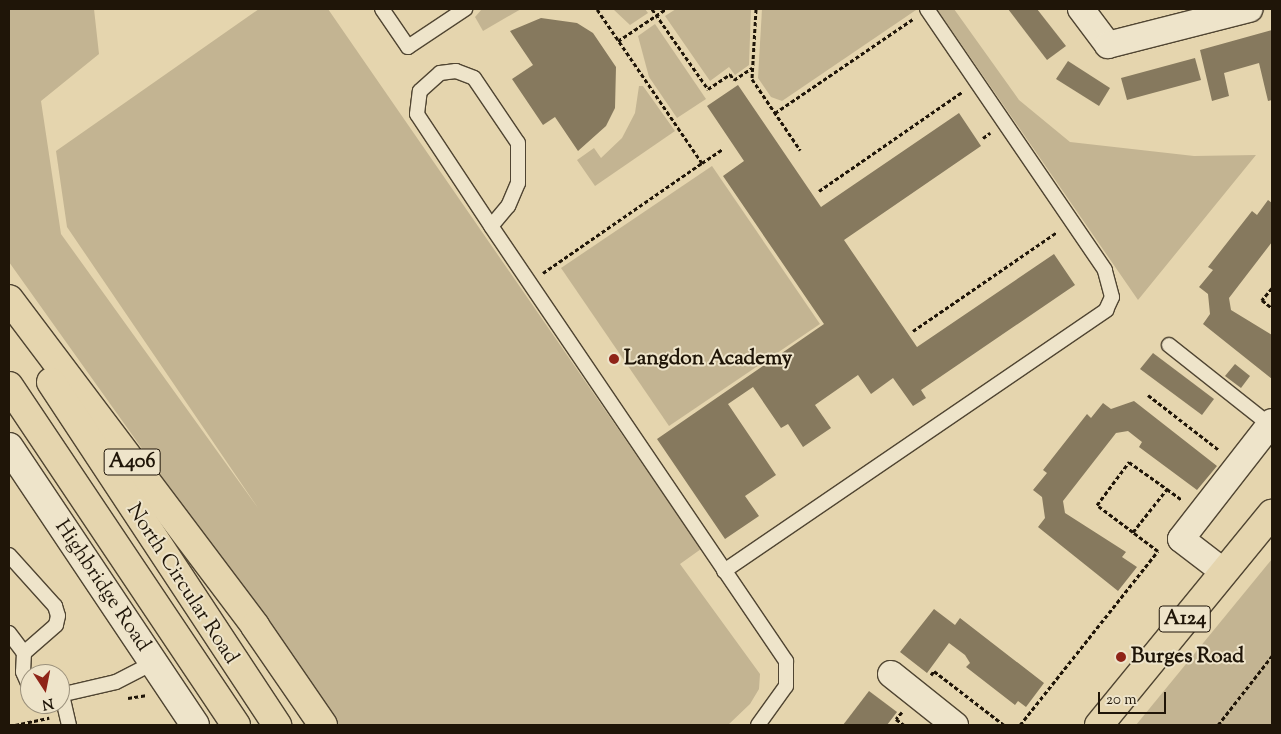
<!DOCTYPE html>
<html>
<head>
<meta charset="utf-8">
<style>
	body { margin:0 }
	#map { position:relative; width:1281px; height:734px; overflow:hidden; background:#e5d5ae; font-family:"Sorts Mill Goudy",serif }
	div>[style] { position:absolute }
	.green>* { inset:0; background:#c3b492 }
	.building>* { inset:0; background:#86795e }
	.path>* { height:3px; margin-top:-1.5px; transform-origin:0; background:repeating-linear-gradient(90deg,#1f1508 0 4px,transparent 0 6.5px) }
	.roads { filter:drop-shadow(1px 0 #504532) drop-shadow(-1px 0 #504532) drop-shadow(0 1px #504532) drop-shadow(0 -1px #504532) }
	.lane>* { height:14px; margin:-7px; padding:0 7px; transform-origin:7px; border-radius:7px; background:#eee4ca }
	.street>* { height:26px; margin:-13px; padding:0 13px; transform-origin:13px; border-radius:13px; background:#eee4ca }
	.secondary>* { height:28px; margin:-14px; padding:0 14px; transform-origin:14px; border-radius:14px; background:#eee4ca }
	.primary>* { height:28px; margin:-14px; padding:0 14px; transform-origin:14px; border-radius:14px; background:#e5d5ae }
	.highway>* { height:28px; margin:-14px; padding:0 14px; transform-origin:14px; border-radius:14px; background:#e5d5ae }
	.dots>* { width:14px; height:14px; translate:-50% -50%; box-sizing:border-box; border:2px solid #eee4ca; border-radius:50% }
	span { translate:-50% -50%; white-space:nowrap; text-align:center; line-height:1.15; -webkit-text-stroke:4px #eee4ca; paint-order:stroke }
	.shield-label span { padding:1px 4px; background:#eee4ca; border:1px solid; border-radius:4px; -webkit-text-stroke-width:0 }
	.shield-label { font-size:20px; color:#1f1508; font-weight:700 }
	.poi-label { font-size:21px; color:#1f1508; font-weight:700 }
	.left { translate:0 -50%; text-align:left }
	.street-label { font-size:21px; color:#1f1508 }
	.frame { position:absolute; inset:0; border:10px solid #1f1508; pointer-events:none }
	.north { position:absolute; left:20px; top:664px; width:50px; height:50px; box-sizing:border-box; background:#eee4ca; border:1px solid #9b917c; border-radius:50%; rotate:169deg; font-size:14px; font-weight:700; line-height:20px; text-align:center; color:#1f1508 }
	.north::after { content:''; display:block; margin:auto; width:18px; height:22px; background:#8f2418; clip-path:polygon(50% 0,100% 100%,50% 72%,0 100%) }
	.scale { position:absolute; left:1098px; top:692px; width:68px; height:22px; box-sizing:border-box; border:2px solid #1f1508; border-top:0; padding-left:6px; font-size:15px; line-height:18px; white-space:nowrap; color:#1f1508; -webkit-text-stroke:4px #eee4ca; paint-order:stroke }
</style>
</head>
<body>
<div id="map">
	<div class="green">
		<div style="clip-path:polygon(9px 9px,94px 9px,99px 54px,41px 101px,61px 234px,258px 508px,67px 227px,56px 151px,259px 9px,328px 9px,701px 549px,680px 564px,760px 674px,759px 689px,750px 704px,728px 725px,339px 725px,9px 262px)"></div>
		<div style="clip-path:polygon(482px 9px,521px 9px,483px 31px,475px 17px)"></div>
		<div style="clip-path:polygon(613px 9px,645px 9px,648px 13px,630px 25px)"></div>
		<div style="clip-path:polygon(676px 9px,751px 9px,749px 65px,735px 75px,729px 67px,710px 81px,665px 16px)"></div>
		<div style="clip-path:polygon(762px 9px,913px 9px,916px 10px,782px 101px,771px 97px,758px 78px)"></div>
		<div style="clip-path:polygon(937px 9px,954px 9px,1019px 100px,1070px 142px,1194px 156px,1256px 155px,1138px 300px)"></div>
		<div style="clip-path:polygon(655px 24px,706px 99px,677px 118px,649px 77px,638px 36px)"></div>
		<div style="clip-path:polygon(639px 86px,643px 86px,675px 131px,595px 186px,577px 160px,594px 148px,601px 158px,622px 138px,635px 113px)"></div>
		<div style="clip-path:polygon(712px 166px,820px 324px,669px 426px,561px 268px)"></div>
		<div style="clip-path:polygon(1272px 559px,1272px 725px,1136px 725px)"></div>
	</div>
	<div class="building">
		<div style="clip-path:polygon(1008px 9px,1037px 9px,1066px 46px,1047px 60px)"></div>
		<div style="clip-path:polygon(541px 18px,577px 23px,593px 33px,616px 67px,615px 108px,606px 126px,578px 151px,555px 117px,543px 125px,512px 79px,533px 65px,510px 31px)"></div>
		<div style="clip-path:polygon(1272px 30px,1272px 100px,1268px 101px,1259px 63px,1224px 73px,1229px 96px,1212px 101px,1200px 50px)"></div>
		<div style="clip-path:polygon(1195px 58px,1201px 80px,1127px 100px,1121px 78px)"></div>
		<div style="clip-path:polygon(1068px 61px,1110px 88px,1099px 106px,1056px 79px)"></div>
		<div style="clip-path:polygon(738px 85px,821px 207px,959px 113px,981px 146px,844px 240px,917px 347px,1054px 254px,1075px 285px,921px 390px,926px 398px,913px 406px,893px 378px,871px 394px,858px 375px,815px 405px,831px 428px,803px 447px,788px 424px,781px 428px,753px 387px,728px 404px,776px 475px,745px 496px,759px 516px,725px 539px,657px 439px,824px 324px,723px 176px,744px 161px,707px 106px)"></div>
		<div style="clip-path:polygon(1268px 200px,1272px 203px,1272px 242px,1229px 298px,1231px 310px,1272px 335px,1272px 379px,1203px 324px,1210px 314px,1208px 294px,1199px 287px,1213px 270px,1208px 267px,1252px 211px,1257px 215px)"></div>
		<div style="clip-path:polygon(1153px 353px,1214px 399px,1202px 415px,1140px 369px)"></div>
		<div style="clip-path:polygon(1235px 364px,1250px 376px,1241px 388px,1225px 376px)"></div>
		<div style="clip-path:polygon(1134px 401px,1217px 466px,1197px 490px,1139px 447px,1142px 442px,1128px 431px,1116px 433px,1063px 501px,1065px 513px,1126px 552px,1122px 557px,1137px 567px,1118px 591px,1038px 527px,1045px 518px,1042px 497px,1033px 490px,1047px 473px,1043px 470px,1087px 414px,1091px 418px,1103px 403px,1111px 409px)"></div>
		<div style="clip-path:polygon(934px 609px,955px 625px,960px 618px,1044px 683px,1026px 707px,1018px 701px,1015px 705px,966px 667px,970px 663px,965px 655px,949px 643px,927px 673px,900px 652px)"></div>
		<div style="clip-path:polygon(869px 691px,897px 712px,887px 725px,843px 725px)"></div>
	</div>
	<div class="path">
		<div style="left:652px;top:9px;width:98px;rotate:55deg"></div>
		<div style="left:708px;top:89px;width:27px;rotate:-34deg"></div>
		<div style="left:730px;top:74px;width:7px;rotate:56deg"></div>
		<div style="left:734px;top:80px;width:22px;rotate:-34deg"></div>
		<div style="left:756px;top:9px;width:70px;rotate:93.3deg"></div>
		<div style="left:752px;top:79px;width:86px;rotate:55.9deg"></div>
		<div style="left:618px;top:41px;width:58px;rotate:-33.7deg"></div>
		<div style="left:775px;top:113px;width:167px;rotate:-34.3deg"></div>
		<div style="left:983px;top:138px;width:9px;rotate:-36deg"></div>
		<div style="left:702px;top:163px;width:25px;rotate:-34deg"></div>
		<div style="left:819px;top:191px;width:174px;rotate:-34.7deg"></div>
		<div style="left:543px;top:273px;width:193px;rotate:-34.7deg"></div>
		<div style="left:702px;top:163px;width:186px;rotate:-124.3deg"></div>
		<div style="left:1272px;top:288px;width:16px;rotate:130deg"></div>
		<div style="left:1262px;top:300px;width:13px;rotate:39deg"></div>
		<div style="left:913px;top:331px;width:175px;rotate:-34.5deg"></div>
		<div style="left:1148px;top:395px;width:90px;rotate:37.8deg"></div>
		<div style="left:1133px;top:532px;width:45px;rotate:-143.1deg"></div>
		<div style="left:1097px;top:505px;width:54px;rotate:-53.3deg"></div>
		<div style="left:1129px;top:462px;width:47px;rotate:35.4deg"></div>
		<div style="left:931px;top:675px;width:5px;rotate:-53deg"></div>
		<div style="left:934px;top:671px;width:88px;rotate:37.6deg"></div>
		<div style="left:128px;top:698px;width:18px;rotate:-9deg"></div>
		<div style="left:902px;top:712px;width:9px;rotate:131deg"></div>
		<div style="left:896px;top:719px;width:10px;rotate:37deg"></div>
		<div style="left:15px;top:725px;width:35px;rotate:-12deg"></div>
		<div style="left:1020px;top:725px;width:222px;rotate:-51.6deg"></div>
		<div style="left:1158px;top:551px;width:31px;rotate:-143deg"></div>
		<div style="left:1133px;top:532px;width:55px;rotate:-51.7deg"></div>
		<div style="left:1167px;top:489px;width:19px;rotate:36deg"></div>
		<div style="left:1218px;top:725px;width:88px;rotate:-52deg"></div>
	</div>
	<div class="roads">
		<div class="lane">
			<div style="left:382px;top:9px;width:46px;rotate:55.6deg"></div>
			<div style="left:408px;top:47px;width:69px;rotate:-33.7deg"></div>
			<div style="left:491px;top:226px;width:134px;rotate:-123.5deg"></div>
			<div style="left:417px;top:114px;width:23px;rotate:-83deg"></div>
			<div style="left:420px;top:91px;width:27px;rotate:-42deg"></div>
			<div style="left:440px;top:73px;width:16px;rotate:-7deg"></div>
			<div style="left:456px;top:71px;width:19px;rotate:21deg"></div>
			<div style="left:474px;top:78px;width:78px;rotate:55.9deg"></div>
			<div style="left:518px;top:143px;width:40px;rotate:90deg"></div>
			<div style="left:518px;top:183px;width:25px;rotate:113deg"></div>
			<div style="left:508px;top:206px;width:26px;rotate:130deg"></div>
			<div style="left:491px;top:226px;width:526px;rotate:55.86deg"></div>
			<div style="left:786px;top:661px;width:25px;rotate:90deg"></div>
			<div style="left:786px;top:686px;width:48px;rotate:125.7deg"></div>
			<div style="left:1169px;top:345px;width:129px;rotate:38.4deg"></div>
			<div style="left:9px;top:555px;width:69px;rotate:48deg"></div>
			<div style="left:55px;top:606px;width:10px;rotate:73deg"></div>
			<div style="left:58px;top:616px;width:9px;rotate:103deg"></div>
			<div style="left:56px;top:625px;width:43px;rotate:138.8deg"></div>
			<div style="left:724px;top:571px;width:463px;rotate:-34.3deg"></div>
			<div style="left:1106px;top:310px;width:14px;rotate:-65deg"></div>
			<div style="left:1112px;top:297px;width:28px;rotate:-105deg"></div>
			<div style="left:1105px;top:270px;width:316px;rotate:-124.3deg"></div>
			<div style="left:9px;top:633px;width:25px;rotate:53deg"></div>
			<div style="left:24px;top:653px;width:19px;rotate:93deg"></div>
			<div style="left:23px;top:672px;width:17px;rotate:66deg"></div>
			<div style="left:60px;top:695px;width:57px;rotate:-13.1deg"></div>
			<div style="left:116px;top:682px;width:42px;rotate:-27.2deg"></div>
			<div style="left:62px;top:695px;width:31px;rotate:77deg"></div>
		</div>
		<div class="street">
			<div style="left:1081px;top:9px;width:45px;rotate:53.1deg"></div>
			<div style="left:1108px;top:45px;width:146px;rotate:-14.3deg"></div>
			<div style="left:1224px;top:572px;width:54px;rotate:-142.5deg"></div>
			<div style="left:1181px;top:539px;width:148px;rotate:-52.1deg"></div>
			<div style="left:891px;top:674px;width:82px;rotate:38.6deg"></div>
		</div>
		<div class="secondary">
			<div style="left:9px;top:447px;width:334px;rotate:56.2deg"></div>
		</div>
		<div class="primary">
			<div style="left:1099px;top:725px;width:273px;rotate:-50.7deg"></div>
		</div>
		<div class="highway">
			<div style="left:9px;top:299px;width:409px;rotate:53deg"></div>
			<div style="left:255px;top:626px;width:120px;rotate:55.5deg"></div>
			<div style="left:51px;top:382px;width:411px;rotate:56.6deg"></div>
			<div style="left:9px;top:386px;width:408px;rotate:56.2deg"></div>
		</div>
	</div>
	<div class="dots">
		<div style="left:614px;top:359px;background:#8f2418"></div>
		<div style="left:1121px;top:657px;background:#8f2418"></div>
	</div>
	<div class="shield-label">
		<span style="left:132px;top:462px">A406</span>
		<span style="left:1185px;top:619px">A124</span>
	</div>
	<div class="poi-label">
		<span class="left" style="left:624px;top:359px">Langdon Academy</span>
		<span class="left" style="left:1131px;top:657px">Burges Road</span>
	</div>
	<div class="street-label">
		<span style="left:182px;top:584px;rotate:57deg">North Circular Road</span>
		<span style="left:102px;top:586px;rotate:56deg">Highbridge Road</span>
	</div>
	<div class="frame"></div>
	<div class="north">N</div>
	<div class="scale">20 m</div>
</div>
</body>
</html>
